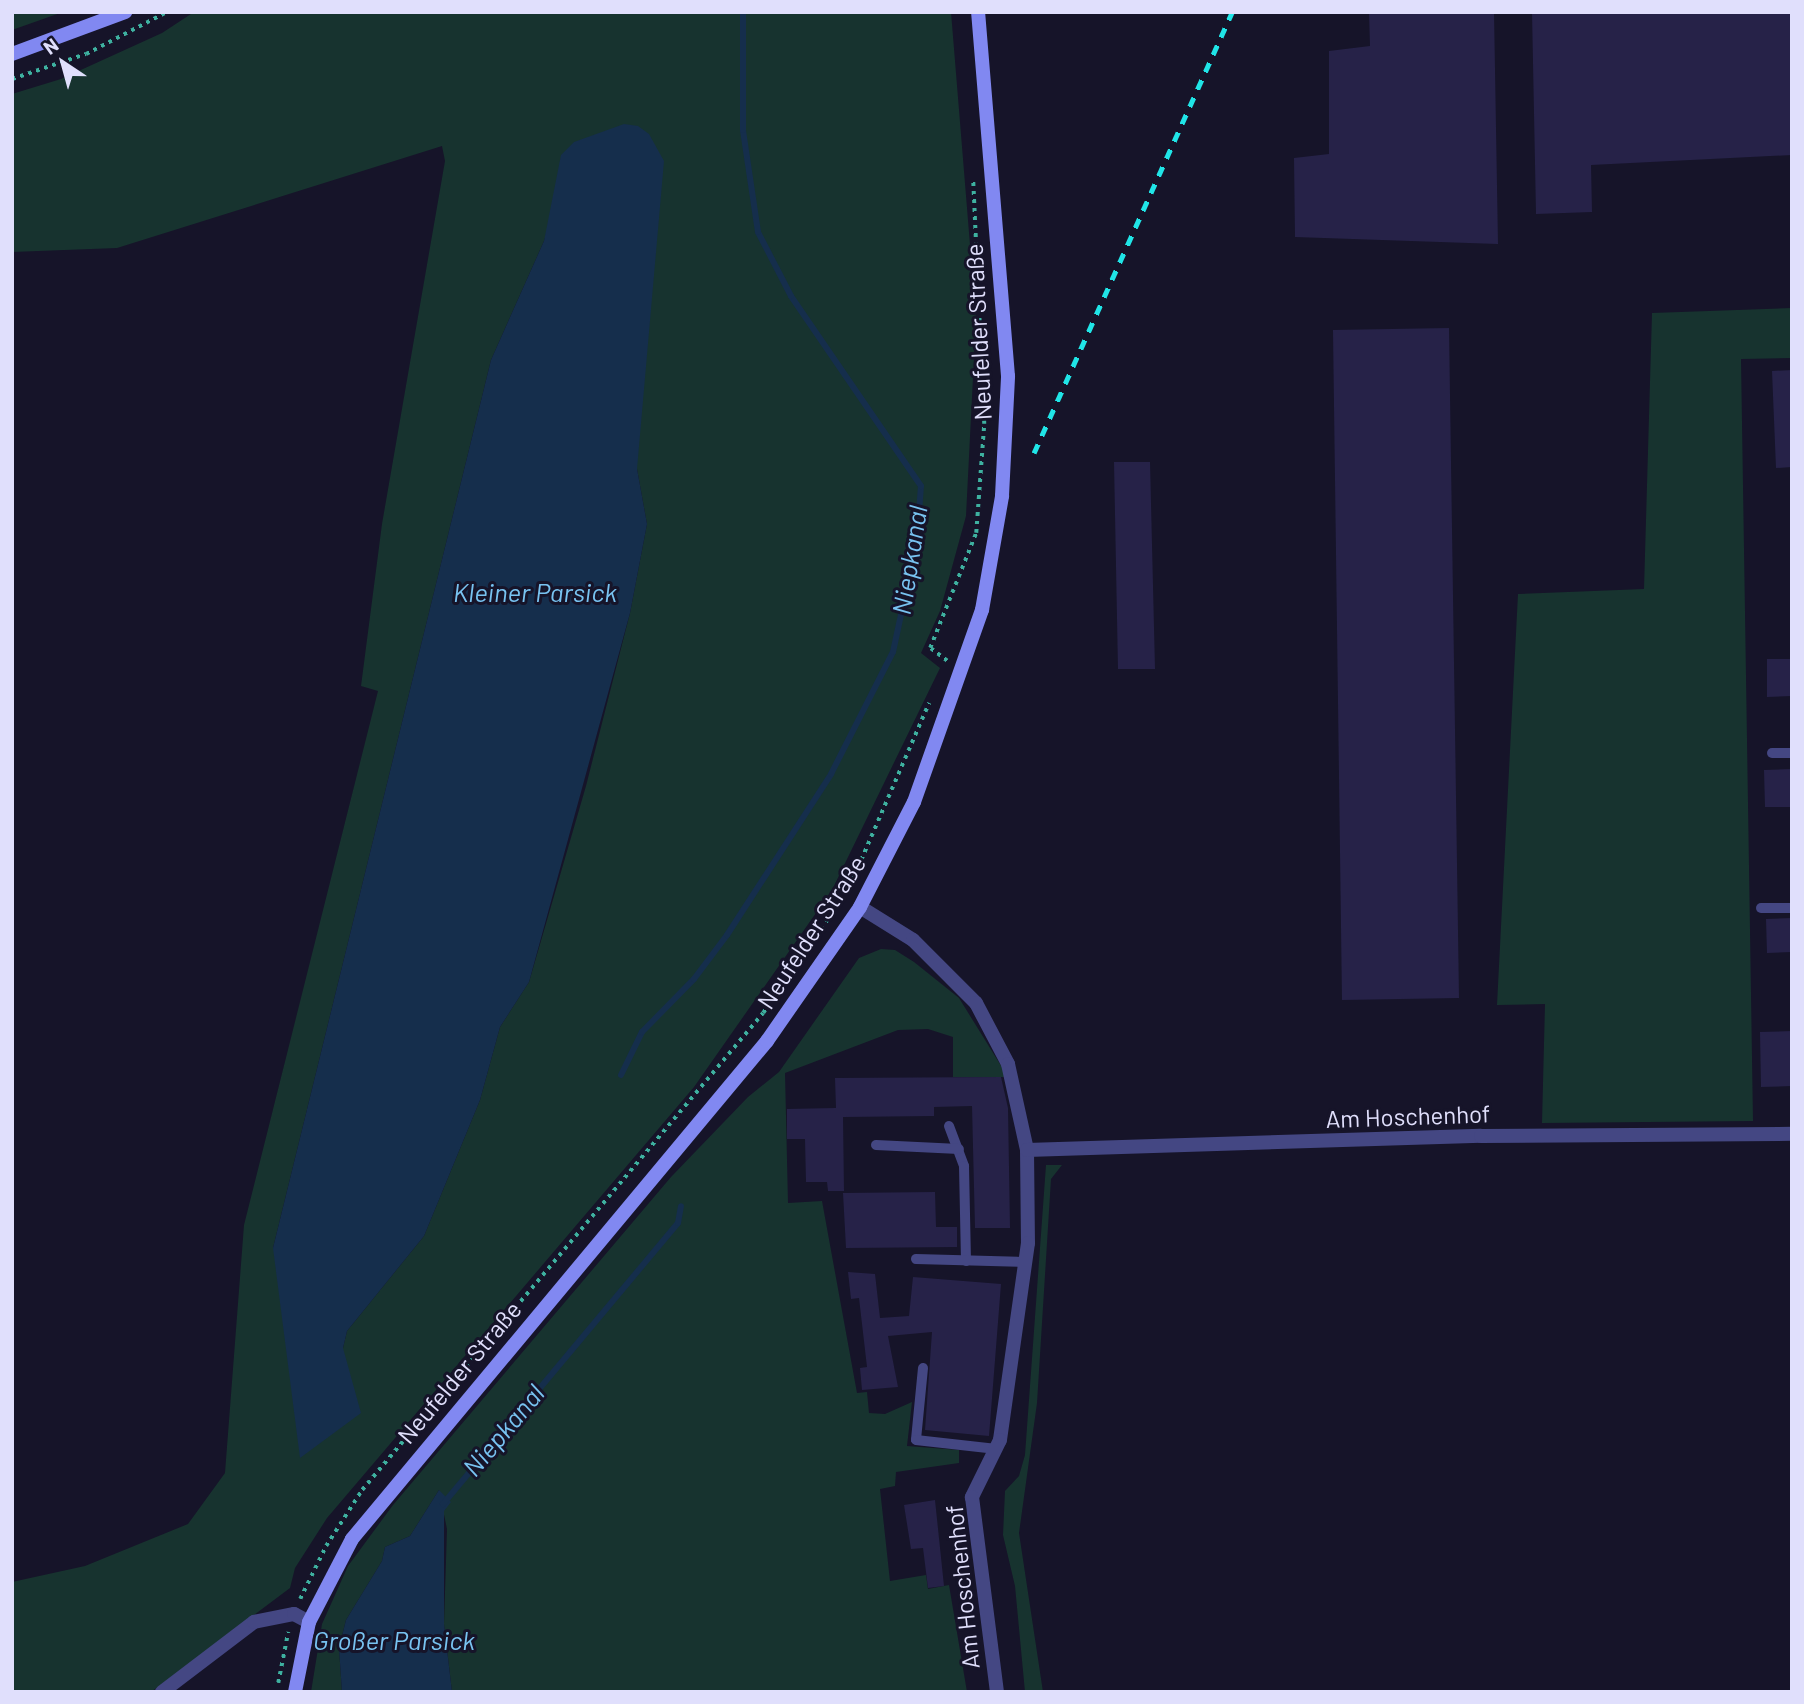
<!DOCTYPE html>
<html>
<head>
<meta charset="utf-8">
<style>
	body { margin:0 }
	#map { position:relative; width:1804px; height:1704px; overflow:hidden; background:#161429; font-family:Barlow,sans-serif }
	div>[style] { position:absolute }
	.green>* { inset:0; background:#17332f }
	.water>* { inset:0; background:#152e4c }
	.stream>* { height:6px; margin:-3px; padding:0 3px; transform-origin:3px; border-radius:3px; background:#152e4c }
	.building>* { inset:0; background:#262248 }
	.path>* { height:3.5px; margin-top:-1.75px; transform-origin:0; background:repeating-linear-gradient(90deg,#3eb1a0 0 3.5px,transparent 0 8.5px) }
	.lane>* { height:10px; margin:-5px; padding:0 5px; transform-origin:5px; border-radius:5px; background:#444783 }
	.street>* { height:14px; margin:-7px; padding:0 7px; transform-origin:7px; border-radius:7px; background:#444783 }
	.secondary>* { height:14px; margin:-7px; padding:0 7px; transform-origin:7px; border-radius:7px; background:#8188f1 }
	.rail>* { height:5px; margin-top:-2.5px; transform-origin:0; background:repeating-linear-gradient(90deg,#20e5e7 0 10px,transparent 0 19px) }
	span { translate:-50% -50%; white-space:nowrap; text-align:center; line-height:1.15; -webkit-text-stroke:6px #161429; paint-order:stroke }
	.street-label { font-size:24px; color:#e0dffc }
	.water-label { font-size:26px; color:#78c3f1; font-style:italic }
	.frame { position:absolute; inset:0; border:14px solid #e0dffc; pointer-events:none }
	.north { position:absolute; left:28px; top:28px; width:70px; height:70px; -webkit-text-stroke:5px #161429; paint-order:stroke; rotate:324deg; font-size:19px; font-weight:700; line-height:28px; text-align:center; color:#e0dffc }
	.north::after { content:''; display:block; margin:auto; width:24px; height:32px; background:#e0dffc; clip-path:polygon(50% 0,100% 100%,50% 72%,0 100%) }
</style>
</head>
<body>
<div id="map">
	<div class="green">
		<div style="clip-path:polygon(12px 12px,63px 12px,12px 30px)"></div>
		<div style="clip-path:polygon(evenodd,194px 12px,951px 12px,976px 318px,966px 516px,940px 611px,921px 653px,940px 668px,832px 890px,694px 1087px,327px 1518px,295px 1568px,290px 1588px,151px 1692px,12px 1692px,12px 1582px,85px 1566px,188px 1524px,225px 1473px,244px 1225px,378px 691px,361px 686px,382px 524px,445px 161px,442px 146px,117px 248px,12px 252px,12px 94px,61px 79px,162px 33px,194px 12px,553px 210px,637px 469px,647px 524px,630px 613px,586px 786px,529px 982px,500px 1027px,480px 1100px,424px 1236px,347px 1331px,343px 1348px,273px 1248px,491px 360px,544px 241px,553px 210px)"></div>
		<div style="clip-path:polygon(1792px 308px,1792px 358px,1741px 359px,1753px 1121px,1542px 1123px,1545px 1004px,1497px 1005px,1518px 594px,1644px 589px,1652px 313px)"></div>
		<div style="clip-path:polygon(881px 949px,895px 950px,914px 962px,959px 998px,1008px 1077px,953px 1077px,953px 1037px,928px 1029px,898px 1030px,785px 1073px,788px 1203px,822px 1201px,857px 1393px,867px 1392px,869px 1413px,885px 1414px,912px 1402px,907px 1446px,959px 1450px,959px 1463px,896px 1472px,895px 1486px,880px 1489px,890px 1581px,926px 1575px,928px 1589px,949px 1585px,967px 1692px,452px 1692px,444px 1624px,447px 1529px,439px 1490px,410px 1536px,385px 1547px,382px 1561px,346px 1620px,339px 1648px,342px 1692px,311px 1692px,322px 1624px,348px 1566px,393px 1505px,671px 1177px,748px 1097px,779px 1072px,859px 958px)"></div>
		<div style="clip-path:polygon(1046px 1165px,1062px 1165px,1051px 1179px,1037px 1403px,1019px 1533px,1043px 1692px,1025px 1692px,1015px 1586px,1003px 1535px,1005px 1491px,1019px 1476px,1025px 1455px)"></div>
	</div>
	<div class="water">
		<div style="clip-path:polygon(624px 124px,638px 126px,649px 134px,664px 161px,637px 469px,647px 524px,630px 613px,529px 982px,500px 1027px,480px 1100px,424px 1236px,347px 1331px,343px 1348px,361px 1413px,300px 1458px,273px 1248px,491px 360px,544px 241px,561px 155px,574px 142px)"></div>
		<div style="clip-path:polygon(439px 1490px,451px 1502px,444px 1511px,444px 1624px,452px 1692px,342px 1692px,339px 1648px,346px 1620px,382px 1561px,385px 1547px,410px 1536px)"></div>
	</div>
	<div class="stream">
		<div style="left:621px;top:1075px;width:48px;rotate:-64deg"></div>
		<div style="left:642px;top:1032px;width:74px;rotate:-45.5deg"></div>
		<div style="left:694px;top:979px;width:55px;rotate:-53.1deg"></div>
		<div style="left:727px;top:935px;width:192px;rotate:-57.1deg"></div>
		<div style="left:831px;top:774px;width:137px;rotate:-63.1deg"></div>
		<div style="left:893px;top:652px;width:115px;rotate:-77.9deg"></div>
		<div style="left:917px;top:540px;width:54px;rotate:-85.8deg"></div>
		<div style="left:921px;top:486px;width:230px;rotate:-124.4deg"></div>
		<div style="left:791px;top:296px;width:72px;rotate:-117.3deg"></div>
		<div style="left:758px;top:232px;width:103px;rotate:-98.4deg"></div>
		<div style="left:743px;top:130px;width:118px;rotate:-90deg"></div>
		<div style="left:443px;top:1504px;width:366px;rotate:-50.1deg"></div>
		<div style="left:678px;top:1223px;width:17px;rotate:-80deg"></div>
	</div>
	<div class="building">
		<div style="clip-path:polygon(1369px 12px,1494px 12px,1498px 244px,1295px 237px,1294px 158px,1329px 154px,1329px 51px,1370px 46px)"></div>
		<div style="clip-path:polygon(1532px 12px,1792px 12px,1792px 155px,1591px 165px,1592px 212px,1536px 214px)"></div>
		<div style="clip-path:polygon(1449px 328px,1459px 998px,1342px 1000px,1333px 330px)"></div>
		<div style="clip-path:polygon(1792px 370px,1792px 467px,1776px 468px,1772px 371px)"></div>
		<div style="clip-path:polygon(1114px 462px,1150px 462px,1155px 669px,1118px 669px)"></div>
		<div style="clip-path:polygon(1767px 659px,1792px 659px,1792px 696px,1767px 697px)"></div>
		<div style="clip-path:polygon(1792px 769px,1792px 807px,1765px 807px,1764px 770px)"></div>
		<div style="clip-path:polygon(1792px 918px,1792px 952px,1767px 953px,1766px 919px)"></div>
		<div style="clip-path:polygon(1792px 1031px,1792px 1086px,1761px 1087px,1760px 1032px)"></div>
		<div style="clip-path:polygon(1001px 1077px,1008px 1108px,1010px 1228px,975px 1228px,972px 1106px,934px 1107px,934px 1116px,843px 1117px,844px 1191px,828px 1191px,827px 1182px,806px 1182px,805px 1139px,787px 1139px,787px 1109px,836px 1108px,835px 1078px)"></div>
		<div style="clip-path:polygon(935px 1192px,936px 1227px,957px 1227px,957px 1247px,846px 1248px,843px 1193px)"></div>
		<div style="clip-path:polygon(848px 1272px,875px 1274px,880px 1318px,909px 1316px,913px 1277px,1001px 1284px,989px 1436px,925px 1430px,932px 1332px,888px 1336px,898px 1387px,862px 1390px,860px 1368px,867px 1367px,859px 1298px,851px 1299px)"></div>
		<div style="clip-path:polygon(935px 1500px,944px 1586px,928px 1588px,923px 1548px,911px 1549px,904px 1505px)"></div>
	</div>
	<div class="path">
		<div style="left:12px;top:79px;width:78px;rotate:-18.7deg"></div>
		<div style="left:86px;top:54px;width:91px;rotate:-27.4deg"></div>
		<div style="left:947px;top:661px;width:21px;rotate:-143deg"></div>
		<div style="left:930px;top:648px;width:124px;rotate:-68.2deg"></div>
		<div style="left:976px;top:533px;width:109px;rotate:-85.8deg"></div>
		<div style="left:984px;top:424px;width:246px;rotate:-92.6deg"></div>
		<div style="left:300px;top:1599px;width:59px;rotate:-63.9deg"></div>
		<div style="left:326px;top:1546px;width:67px;rotate:-57.3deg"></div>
		<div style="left:362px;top:1490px;width:623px;rotate:-49.95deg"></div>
		<div style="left:763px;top:1013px;width:118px;rotate:-55.4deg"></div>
		<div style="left:830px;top:916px;width:64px;rotate:-61deg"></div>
		<div style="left:861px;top:860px;width:171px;rotate:-66.6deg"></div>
		<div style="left:278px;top:1683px;width:52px;rotate:-78.9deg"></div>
	</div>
	<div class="lane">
		<div style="left:1772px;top:753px;width:20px"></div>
		<div style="left:1761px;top:908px;width:31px"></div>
		<div style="left:949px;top:1126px;width:43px;rotate:69.4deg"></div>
		<div style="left:964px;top:1166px;width:95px;rotate:88.8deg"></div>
		<div style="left:876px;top:1145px;width:83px;rotate:2.8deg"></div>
		<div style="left:916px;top:1259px;width:109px;rotate:1.6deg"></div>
		<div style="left:923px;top:1368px;width:72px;rotate:95.6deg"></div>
		<div style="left:916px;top:1440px;width:81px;rotate:6.4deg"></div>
	</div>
	<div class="street">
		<div style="left:860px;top:907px;width:62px;rotate:31.9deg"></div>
		<div style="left:913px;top:940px;width:89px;rotate:45deg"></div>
		<div style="left:976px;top:1003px;width:69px;rotate:62.3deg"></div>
		<div style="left:1008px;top:1064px;width:88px;rotate:77.5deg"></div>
		<div style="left:1027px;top:1150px;width:93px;rotate:89.4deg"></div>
		<div style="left:1028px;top:1243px;width:199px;rotate:98.1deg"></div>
		<div style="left:1000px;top:1440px;width:64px;rotate:116.2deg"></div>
		<div style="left:972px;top:1497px;width:197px;rotate:82.7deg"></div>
		<div style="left:1027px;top:1150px;width:454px;rotate:-1.8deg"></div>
		<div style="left:1481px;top:1136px;width:311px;rotate:-0.4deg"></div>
		<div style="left:162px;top:1692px;width:116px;rotate:-37.3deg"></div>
		<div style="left:254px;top:1622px;width:41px;rotate:-11.3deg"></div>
		<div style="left:294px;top:1614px;width:17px;rotate:28deg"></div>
	</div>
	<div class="secondary">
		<div style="left:12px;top:54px;width:121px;rotate:-20.4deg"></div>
		<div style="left:295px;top:1692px;width:71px;rotate:-78.7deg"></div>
		<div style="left:309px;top:1622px;width:93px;rotate:-62.6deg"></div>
		<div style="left:352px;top:1539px;width:648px;rotate:-50.19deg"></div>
		<div style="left:767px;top:1041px;width:163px;rotate:-55.2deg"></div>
		<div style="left:860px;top:907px;width:118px;rotate:-62.8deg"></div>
		<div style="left:914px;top:802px;width:204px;rotate:-70.5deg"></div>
		<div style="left:982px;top:610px;width:116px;rotate:-80deg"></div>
		<div style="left:1002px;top:496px;width:120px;rotate:-87.1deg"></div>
		<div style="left:1008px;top:376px;width:365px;rotate:-94.7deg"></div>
	</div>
	<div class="rail">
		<div style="left:1034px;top:453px;width:483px;rotate:-65.8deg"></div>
	</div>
	<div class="street-label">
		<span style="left:978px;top:332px;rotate:-93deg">Neufelder Straße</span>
		<span style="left:811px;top:932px;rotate:-57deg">Neufelder Straße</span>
		<span style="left:1408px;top:1116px;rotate:-2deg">Am Hoschenhof</span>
		<span style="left:459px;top:1372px;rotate:-50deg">Neufelder Straße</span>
		<span style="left:962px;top:1587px;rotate:-96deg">Am Hoschenhof</span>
	</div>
	<div class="water-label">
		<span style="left:909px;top:560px;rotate:-81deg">Niepkanal</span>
		<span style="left:535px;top:592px">Kleiner Parsick</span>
		<span style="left:503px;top:1430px;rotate:-50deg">Niepkanal</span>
		<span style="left:394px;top:1640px">Großer Parsick</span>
	</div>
	<div class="frame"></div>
	<div class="north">N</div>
</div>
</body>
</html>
